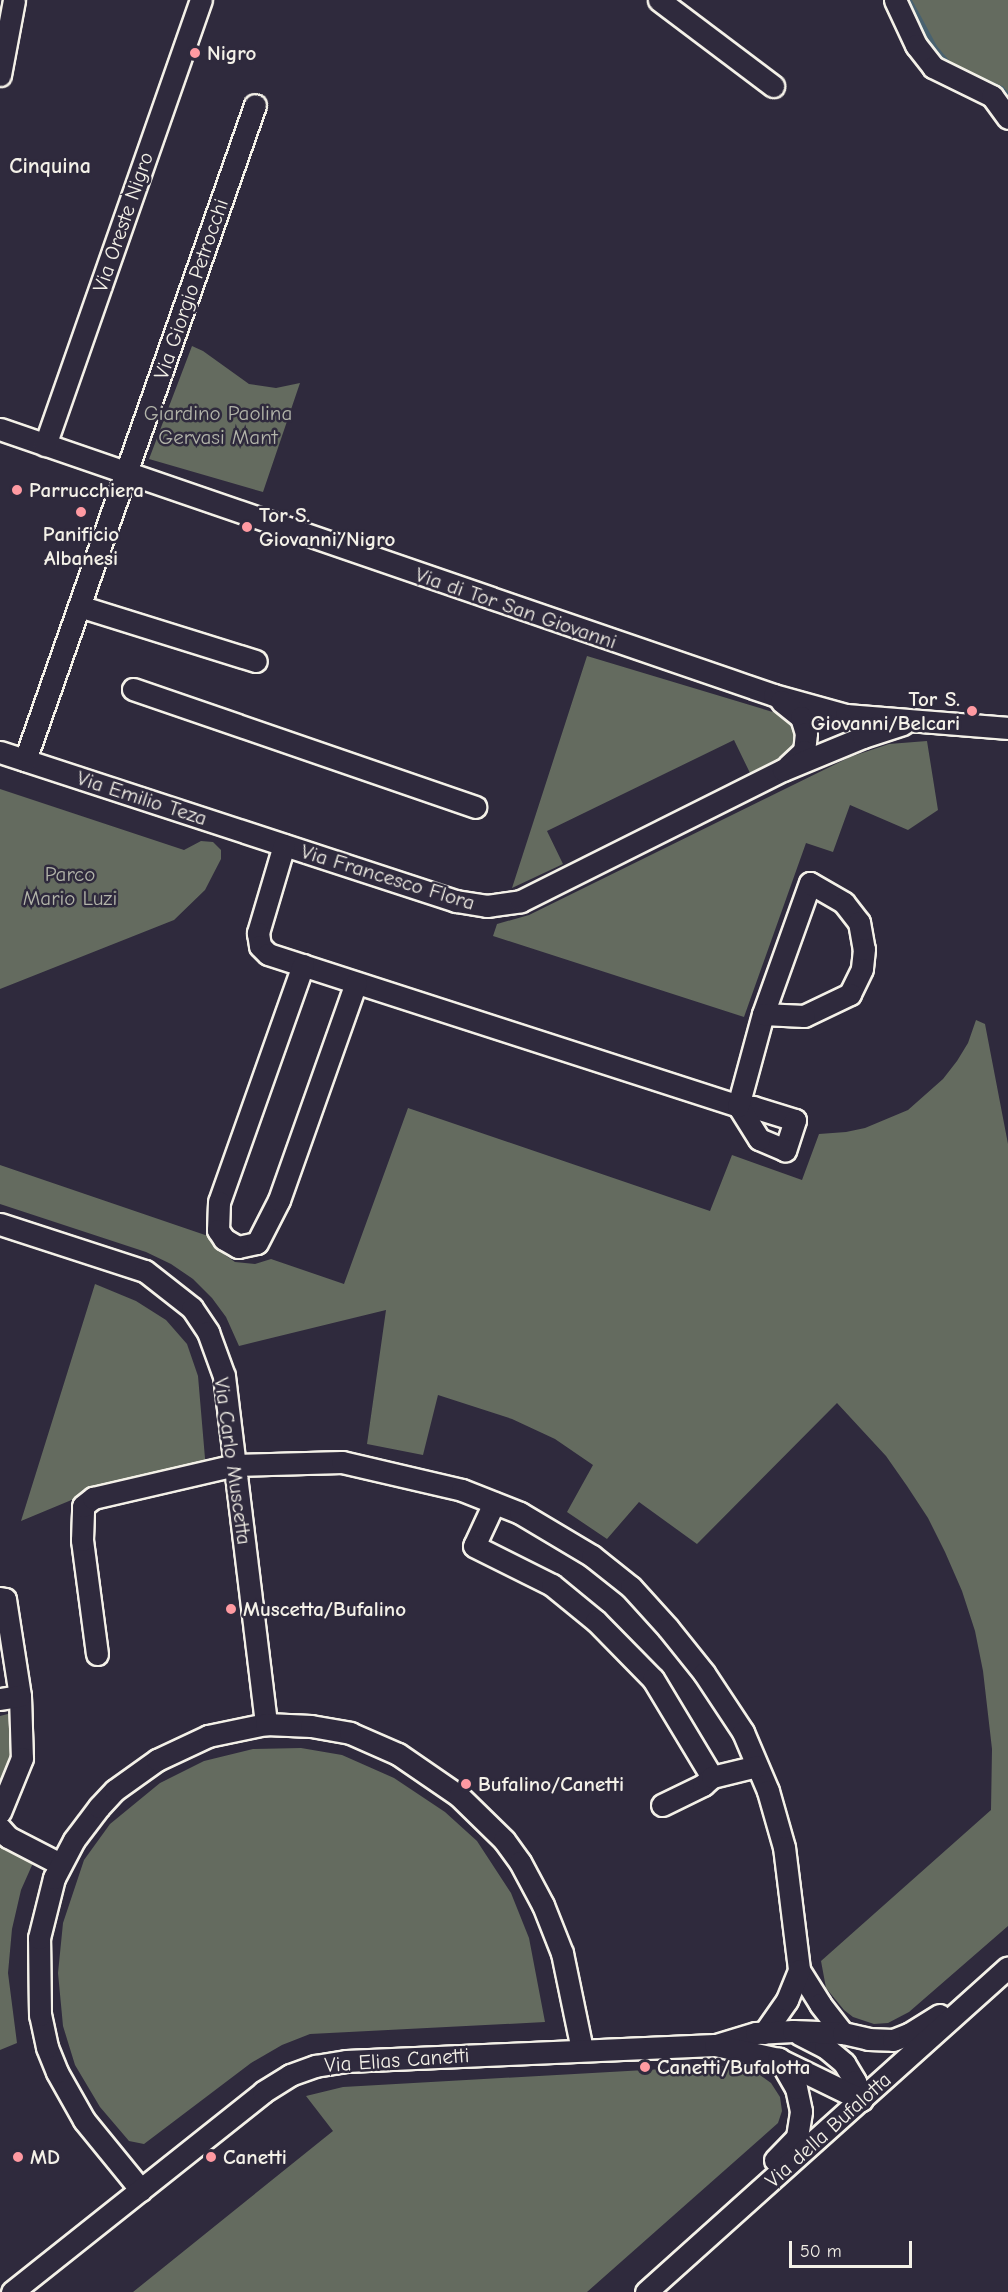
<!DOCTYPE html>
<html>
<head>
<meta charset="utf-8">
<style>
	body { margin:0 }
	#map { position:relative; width:1008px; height:2292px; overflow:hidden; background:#2f2a3d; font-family:"Comic Neue",sans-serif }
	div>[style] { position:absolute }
	.green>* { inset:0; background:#646b5f }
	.stream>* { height:5px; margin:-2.5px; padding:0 2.5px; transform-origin:2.5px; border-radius:2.5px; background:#496270 }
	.roads { filter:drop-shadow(2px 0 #f4f1e8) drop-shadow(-2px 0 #f4f1e8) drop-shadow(0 2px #f4f1e8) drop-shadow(0 -2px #f4f1e8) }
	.minor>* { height:21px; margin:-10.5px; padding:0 10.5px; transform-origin:10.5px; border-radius:10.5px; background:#2f2a3d }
	.dots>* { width:16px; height:16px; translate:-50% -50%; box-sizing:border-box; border:3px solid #2f2a3d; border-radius:50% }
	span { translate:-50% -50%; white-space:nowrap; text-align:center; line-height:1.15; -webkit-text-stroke:5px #2f2a3d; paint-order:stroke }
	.poi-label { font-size:21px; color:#f4f1e8; font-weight:700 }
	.left { translate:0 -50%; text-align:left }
	.right { translate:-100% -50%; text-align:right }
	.street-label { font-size:21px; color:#f4f1e8 }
	.park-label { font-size:21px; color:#b3b5aa }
	.neighbourhood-label { font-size:22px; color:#f4f1e8; font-weight:700 }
	.scale { position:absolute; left:789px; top:2241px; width:123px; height:27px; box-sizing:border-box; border:3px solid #f4f1e8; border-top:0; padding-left:8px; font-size:18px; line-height:21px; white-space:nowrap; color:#f4f1e8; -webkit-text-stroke:4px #2f2a3d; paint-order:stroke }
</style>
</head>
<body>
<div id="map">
	<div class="green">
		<div style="clip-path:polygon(899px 0,1008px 0,1008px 108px,940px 67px)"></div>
		<div style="clip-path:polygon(192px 346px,203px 351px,249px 384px,276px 388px,300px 383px,263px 492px,149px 459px)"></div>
		<div style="clip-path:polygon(587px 656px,786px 716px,796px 729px,795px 745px,789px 753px,750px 773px,734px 740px,547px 831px,563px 864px,512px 888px)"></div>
		<div style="clip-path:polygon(927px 741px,938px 810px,908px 830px,850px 805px,833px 852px,806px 843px,744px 1017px,493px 936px,497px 924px,529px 915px,850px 757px,889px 744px)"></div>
		<div style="clip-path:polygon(0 789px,184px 850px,201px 841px,213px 842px,221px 850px,221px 859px,205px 890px,174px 920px,0 989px)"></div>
		<div style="clip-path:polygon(976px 1020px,985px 1024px,1008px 1144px,1008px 1926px,909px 2012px,888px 2023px,874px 2024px,853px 2017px,844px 2010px,826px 1988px,821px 1961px,991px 1810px,992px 1749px,983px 1671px,975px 1631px,962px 1591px,945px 1552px,928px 1518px,907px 1486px,886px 1456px,837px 1403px,697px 1544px,639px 1502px,607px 1539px,567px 1512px,593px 1465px,555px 1439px,512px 1419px,438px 1395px,423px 1455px,367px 1444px,386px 1310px,239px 1346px,226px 1317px,212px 1298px,193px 1279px,171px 1264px,146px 1252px,0 1204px,0 1165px,211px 1237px,225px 1255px,235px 1262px,255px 1264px,271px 1259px,344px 1284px,408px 1108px,710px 1211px,732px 1155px,802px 1180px,819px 1134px,846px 1132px,865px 1128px,908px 1110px,943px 1079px,957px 1061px,968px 1043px)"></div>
		<div style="clip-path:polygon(95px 1284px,136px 1301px,166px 1320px,187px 1344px,198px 1376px,206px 1470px,122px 1479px,21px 1521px)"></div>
		<div style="clip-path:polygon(19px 1711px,21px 1764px,0 1799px,0 1716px)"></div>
		<div style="clip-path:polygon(301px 1748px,342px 1755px,394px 1778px,445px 1812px,477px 1841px,511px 1893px,529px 1938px,545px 2022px,310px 2034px,282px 2045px,251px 2063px,144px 2144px,129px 2141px,100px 2107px,75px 2065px,63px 2026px,58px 1973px,63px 1923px,84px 1860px,110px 1824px,160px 1783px,204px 1761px,253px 1749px)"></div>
		<div style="clip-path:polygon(0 1844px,33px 1863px,21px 1890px,12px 1929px,8px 1973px,17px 2043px,0 2050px)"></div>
		<div style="clip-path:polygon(716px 2066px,738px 2067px,757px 2073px,771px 2083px,780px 2097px,782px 2111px,778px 2123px,587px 2292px,133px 2292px,333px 2131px,306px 2096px,343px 2087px)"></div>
	</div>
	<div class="stream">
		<div style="left:909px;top:0;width:55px;rotate:61.6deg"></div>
		<div style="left:935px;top:48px;width:21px;rotate:49deg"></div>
		<div style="left:966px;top:72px;width:38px;rotate:25deg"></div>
		<div style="left:1001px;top:88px;width:11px;rotate:49deg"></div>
	</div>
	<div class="roads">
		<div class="minor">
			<div style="left:659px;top:0;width:143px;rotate:37deg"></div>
			<div style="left:895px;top:0;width:50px;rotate:65deg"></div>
			<div style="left:916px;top:45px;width:28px;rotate:52deg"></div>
			<div style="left:933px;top:67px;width:66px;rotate:26.2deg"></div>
			<div style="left:992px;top:96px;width:27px;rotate:54deg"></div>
			<div style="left:0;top:75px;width:76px;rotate:-79.4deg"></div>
			<div style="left:0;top:429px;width:818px;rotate:18.97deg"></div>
			<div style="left:774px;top:695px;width:75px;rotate:15.5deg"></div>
			<div style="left:846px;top:715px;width:163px;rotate:4.6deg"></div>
			<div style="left:45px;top:445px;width:472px;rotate:-70.7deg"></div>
			<div style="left:79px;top:606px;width:185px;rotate:17.3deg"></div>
			<div style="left:133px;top:689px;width:362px;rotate:19deg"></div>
			<div style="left:781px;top:701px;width:26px;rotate:39deg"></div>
			<div style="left:801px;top:717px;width:17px;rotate:73deg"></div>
			<div style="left:806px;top:733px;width:18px;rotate:96deg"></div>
			<div style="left:804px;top:751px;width:22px;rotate:137deg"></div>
			<div style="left:0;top:752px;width:480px;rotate:18.1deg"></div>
			<div style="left:456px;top:901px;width:31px;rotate:9deg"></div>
			<div style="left:487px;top:906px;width:34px;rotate:-8deg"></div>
			<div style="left:521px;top:901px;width:293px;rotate:-26.6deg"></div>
			<div style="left:783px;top:770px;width:87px;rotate:-22.4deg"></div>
			<div style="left:863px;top:737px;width:42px;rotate:-18deg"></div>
			<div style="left:25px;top:760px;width:694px;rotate:-70.65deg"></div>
			<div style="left:284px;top:845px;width:92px;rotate:106.5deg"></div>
			<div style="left:258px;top:933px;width:13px;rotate:81deg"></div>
			<div style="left:260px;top:946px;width:11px;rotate:45deg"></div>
			<div style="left:268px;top:954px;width:494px;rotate:17.9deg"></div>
			<div style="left:738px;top:1106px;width:15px;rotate:4deg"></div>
			<div style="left:753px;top:1107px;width:44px;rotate:17.2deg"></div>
			<div style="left:795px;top:1120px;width:32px;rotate:108deg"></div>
			<div style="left:785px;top:1150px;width:28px;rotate:-157deg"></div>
			<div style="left:759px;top:1139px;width:39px;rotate:-122deg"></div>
			<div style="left:738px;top:1106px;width:95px;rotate:-74.8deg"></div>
			<div style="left:763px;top:1014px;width:139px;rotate:-70.3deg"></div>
			<div style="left:810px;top:883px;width:39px;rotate:30deg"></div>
			<div style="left:844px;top:903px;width:24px;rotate:52deg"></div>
			<div style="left:859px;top:922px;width:27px;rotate:80deg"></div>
			<div style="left:864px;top:949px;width:20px;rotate:96deg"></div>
			<div style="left:862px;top:969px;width:28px;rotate:116deg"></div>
			<div style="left:850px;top:994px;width:51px;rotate:154.4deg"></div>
			<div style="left:804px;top:1016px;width:41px;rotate:-177.2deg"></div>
			<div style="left:303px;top:965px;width:251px;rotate:109.5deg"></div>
			<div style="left:219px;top:1202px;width:28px;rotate:92deg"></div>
			<div style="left:218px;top:1230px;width:11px;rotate:56deg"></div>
			<div style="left:224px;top:1239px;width:16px;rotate:30deg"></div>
			<div style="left:238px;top:1247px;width:19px;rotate:-12deg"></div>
			<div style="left:257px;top:1243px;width:48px;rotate:-62.9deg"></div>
			<div style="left:279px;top:1200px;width:230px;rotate:-70.5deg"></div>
			<div style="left:0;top:1224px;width:152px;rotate:18deg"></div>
			<div style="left:145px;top:1271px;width:60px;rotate:38.2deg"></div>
			<div style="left:192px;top:1308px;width:29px;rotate:56deg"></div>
			<div style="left:208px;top:1332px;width:47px;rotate:70deg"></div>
			<div style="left:224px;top:1376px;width:351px;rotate:83.1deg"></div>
			<div style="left:494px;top:1503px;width:47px;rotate:114.9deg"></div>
			<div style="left:474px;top:1546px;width:87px;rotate:26.6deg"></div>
			<div style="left:552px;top:1585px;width:57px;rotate:39.3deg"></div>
			<div style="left:596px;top:1621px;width:81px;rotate:45.5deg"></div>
			<div style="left:653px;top:1679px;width:114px;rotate:59deg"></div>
			<div style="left:0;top:1598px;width:5px;rotate:11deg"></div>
			<div style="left:5px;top:1599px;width:98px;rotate:81.2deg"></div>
			<div style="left:20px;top:1696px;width:62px;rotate:88.2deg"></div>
			<div style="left:22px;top:1758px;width:58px;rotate:112.2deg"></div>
			<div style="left:97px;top:1654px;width:115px;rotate:-97.5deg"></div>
			<div style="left:82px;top:1540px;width:34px;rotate:-88deg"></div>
			<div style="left:83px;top:1506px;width:13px;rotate:-39deg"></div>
			<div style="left:93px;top:1498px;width:146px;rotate:-13.1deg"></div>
			<div style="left:235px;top:1465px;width:107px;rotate:-1.6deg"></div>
			<div style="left:342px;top:1462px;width:123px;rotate:13.1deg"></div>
			<div style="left:462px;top:1490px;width:62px;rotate:21.6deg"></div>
			<div style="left:520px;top:1513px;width:84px;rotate:30.8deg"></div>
			<div style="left:592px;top:1556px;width:50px;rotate:38.5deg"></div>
			<div style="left:631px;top:1587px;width:55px;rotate:47.9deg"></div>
			<div style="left:668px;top:1628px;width:58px;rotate:51.3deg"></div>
			<div style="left:704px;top:1673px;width:71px;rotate:56.5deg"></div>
			<div style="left:743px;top:1732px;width:64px;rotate:67deg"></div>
			<div style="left:768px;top:1791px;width:58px;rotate:74.1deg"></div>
			<div style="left:784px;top:1847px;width:124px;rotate:83deg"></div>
			<div style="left:799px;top:1970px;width:40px;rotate:58deg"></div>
			<div style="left:820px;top:2004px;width:37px;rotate:52deg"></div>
			<div style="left:0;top:1699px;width:20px;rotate:-9deg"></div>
			<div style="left:662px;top:1805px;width:46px;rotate:-26deg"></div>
			<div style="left:703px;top:1785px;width:12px;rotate:-42deg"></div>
			<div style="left:712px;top:1777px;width:46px;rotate:-13.7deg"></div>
			<div style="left:0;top:1828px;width:12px;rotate:48deg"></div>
			<div style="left:8px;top:1837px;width:59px;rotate:27.4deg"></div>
			<div style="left:764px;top:2033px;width:40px;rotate:-55.1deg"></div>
			<div style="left:787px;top:2000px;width:32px;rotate:-68deg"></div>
			<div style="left:799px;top:2034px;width:29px;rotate:27deg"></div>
			<div style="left:825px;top:2047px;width:25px;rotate:40deg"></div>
			<div style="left:844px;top:2063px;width:21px;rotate:59deg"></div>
			<div style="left:855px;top:2081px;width:20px;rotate:70deg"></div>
			<div style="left:716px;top:2045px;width:42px;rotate:-16.7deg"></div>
			<div style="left:756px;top:2033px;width:37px;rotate:-3deg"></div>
			<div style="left:793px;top:2031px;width:50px;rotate:2.3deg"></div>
			<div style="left:843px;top:2033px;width:26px;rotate:13deg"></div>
			<div style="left:868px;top:2039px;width:25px;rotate:2deg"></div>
			<div style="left:893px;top:2040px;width:17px;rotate:-21deg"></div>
			<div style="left:909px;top:2034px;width:36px;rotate:-32deg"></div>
			<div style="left:775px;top:2160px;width:32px;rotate:-46deg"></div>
			<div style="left:797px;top:2137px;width:26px;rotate:-81deg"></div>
			<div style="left:801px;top:2111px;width:24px;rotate:-102deg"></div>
			<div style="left:796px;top:2088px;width:34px;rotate:-120deg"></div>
			<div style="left:141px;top:2190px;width:90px;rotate:-129.2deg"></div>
			<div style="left:84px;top:2120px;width:55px;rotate:-119.4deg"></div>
			<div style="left:57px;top:2072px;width:27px;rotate:-112deg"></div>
			<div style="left:47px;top:2047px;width:33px;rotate:-102deg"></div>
			<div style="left:40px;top:2015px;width:77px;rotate:-90.7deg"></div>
			<div style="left:39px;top:1938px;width:62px;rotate:-76deg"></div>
			<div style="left:54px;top:1878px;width:43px;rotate:-62.2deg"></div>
			<div style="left:74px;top:1840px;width:41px;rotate:-52.9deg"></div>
			<div style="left:99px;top:1807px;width:23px;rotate:-47deg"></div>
			<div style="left:115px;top:1790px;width:52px;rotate:-35.5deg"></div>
			<div style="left:157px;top:1760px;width:56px;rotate:-25.2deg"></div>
			<div style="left:208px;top:1736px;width:59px;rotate:-11.7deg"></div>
			<div style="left:266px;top:1724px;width:45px;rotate:2.5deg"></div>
			<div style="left:311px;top:1726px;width:40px;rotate:10deg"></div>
			<div style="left:350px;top:1733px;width:52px;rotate:23.6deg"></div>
			<div style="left:398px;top:1754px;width:74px;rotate:34.5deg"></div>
			<div style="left:459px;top:1796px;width:63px;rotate:44.4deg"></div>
			<div style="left:504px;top:1840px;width:27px;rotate:54deg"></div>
			<div style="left:520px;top:1862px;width:49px;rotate:61.9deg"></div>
			<div style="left:543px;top:1905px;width:52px;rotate:68.4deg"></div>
			<div style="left:562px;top:1953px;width:99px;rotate:78.3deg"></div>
			<div style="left:12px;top:2292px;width:321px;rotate:-38.5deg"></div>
			<div style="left:263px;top:2092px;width:32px;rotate:-32deg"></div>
			<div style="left:290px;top:2075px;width:27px;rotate:-20deg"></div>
			<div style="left:315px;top:2066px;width:31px;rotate:-9deg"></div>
			<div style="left:346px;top:2061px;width:369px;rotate:-2.5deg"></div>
			<div style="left:715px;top:2045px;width:65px;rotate:12.5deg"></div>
			<div style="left:778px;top:2059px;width:93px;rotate:26deg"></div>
			<div style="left:646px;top:2292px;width:486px;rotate:-41.9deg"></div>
		</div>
	</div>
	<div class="dots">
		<div style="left:195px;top:53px;background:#ff9aa2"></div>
		<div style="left:17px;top:490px;background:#ff9aa2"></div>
		<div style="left:81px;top:512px;background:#ff9aa2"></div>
		<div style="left:247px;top:527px;background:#ff9aa2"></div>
		<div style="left:972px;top:711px;background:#ff9aa2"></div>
		<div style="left:231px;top:1609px;background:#ff9aa2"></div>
		<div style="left:466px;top:1784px;background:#ff9aa2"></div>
		<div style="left:645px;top:2067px;background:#ff9aa2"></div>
		<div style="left:18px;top:2157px;background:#ff9aa2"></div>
		<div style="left:211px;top:2157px;background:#ff9aa2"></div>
	</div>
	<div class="poi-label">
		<span class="left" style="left:207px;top:53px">Nigro</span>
		<span class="left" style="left:29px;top:490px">Parrucchiera</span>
		<span class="left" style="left:259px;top:527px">Tor S.<br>Giovanni/Nigro</span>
		<span style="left:81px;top:546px">Panificio<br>Albanesi</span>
		<span class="right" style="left:960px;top:711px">Tor S.<br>Giovanni/Belcari</span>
		<span class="left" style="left:243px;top:1609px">Muscetta/Bufalino</span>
		<span class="left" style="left:478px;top:1784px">Bufalino/Canetti</span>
		<span class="left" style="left:657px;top:2067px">Canetti/Bufalotta</span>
		<span class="left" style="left:30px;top:2157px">MD</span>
		<span class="left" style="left:223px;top:2157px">Canetti</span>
	</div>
	<div class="street-label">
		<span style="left:123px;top:222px;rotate:-71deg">Via Oreste Nigro</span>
		<span style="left:191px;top:289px;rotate:-71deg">Via Giorgio Petrocchi</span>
		<span style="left:516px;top:608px;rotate:19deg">Via di Tor San Giovanni</span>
		<span style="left:142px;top:798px;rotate:18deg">Via Emilio Teza</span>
		<span style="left:388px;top:877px;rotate:17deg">Via Francesco Flora</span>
		<span style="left:233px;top:1461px;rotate:82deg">Via Carlo Muscetta</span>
		<span style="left:397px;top:2060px;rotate:-4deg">Via Elias Canetti</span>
		<span style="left:828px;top:2130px;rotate:-42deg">Via della Bufalotta</span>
	</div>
	<div class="park-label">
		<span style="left:218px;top:425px">Giardino Paolina<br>Gervasi Mant</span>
		<span style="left:70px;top:886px">Parco<br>Mario Luzi</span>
	</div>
	<div class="neighbourhood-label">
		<span style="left:50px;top:167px">Cinquina</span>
	</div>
	<div class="scale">50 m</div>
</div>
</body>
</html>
